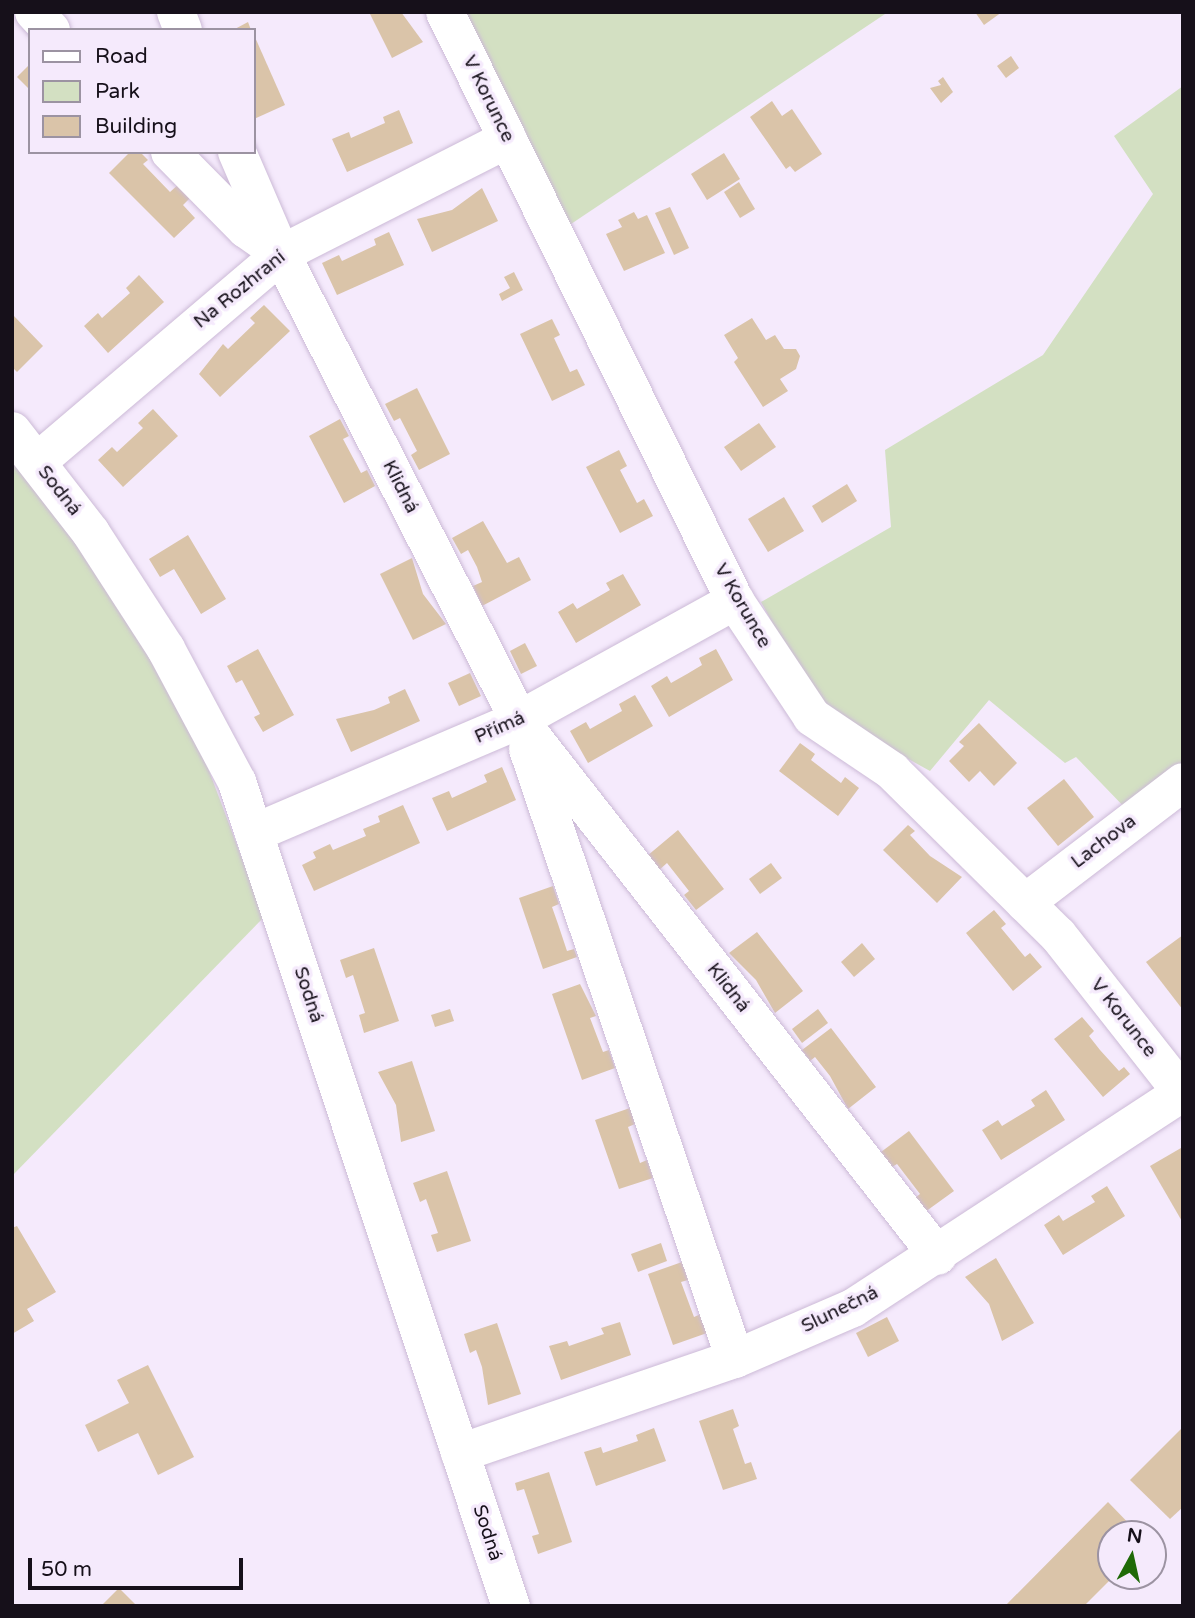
<!DOCTYPE html>
<html>
<head>
<meta charset="utf-8">
<style>
  body { margin:0 }
  #map { position:relative; width:1195px; height:1618px; overflow:hidden; background:#f5eafc; font-family:"Varela Round",sans-serif }
  div>[style] { position:absolute }
  [style*='--x'] { left:calc(var(--x)*1px); top:calc(var(--y)*1px); width:calc(var(--w)*1px); rotate:calc(var(--a)*1deg) }
  .green>* { inset:0; background:#d3e0c2 }
  .building>* { inset:0; background:#dac4a9 }
  .roads { filter:drop-shadow(0 0 2px #ccbad7) drop-shadow(0 0 2px #ccbad7) }
  .minor>* { height:38px; margin:-19px; padding:0 19px; transform-origin:19px; border-radius:19px; background:#fff }
  span { translate:-50% -50%; white-space:nowrap; text-align:center; line-height:1.15; -webkit-text-stroke:7px #f5eafc; paint-order:stroke }
  .street-label { font-size:19px; color:#16101a }
  .frame { position:absolute; inset:0; border:14px solid #16101a; pointer-events:none }
  .legend { position:absolute; left:28px; top:28px; width:228px; height:126px; box-sizing:border-box; background:#f5eafc; border:2px solid #9c93a2; margin:0; padding:9px 12px; list-style:none; font-size:21px; color:#16101a }
  .legend li { display:flex; align-items:center; gap:14px; height:35px }
  .legend b { width:35px; border:2px solid #9c93a2 }
  .north { position:absolute; left:1097px; top:1520px; width:70px; height:70px; box-sizing:border-box; background:#f5eafc; border:2px solid #9c93a2; border-radius:50%; rotate:8deg; font-size:19px; font-weight:700; line-height:28px; text-align:center; color:#16101a }
  .north::after { content:''; display:block; margin:auto; width:24px; height:32px; background:#1f6a07; clip-path:polygon(50% 0,100% 100%,50% 72%,0 100%) }
  .scale { position:absolute; left:28px; top:1558px; width:215px; height:32px; box-sizing:border-box; border:4px solid #16101a; border-top:0; padding-left:9px; font-size:21px; line-height:24px; white-space:nowrap; color:#16101a; -webkit-text-stroke:5px #f5eafc; paint-order:stroke }
</style>
</head>
<body>
<div id="map">
  <div class="green">
    <div style="clip-path:polygon(459px 12px,888px 12px,568px 226px)"></div>
    <div style="clip-path:polygon(1183px 86px,1183px 769px,1130px 813px,1076px 757px,1065px 763px,989px 700px,930px 771px,820px 710px,761px 602px,891px 527px,885px 450px,1043px 355px,1153px 194px,1114px 136px)"></div>
    <div style="clip-path:polygon(12px 455px,119px 596px,199px 744px,264px 917px,12px 1176px)"></div>
  </div>
  <div class="building">
    <div style="clip-path:polygon(369px 12px,401px 12px,423px 42px,392px 58px)"></div>
    <div style="clip-path:polygon(975px 12px,1002px 12px,984px 25px)"></div>
    <div style="clip-path:polygon(248px 22px,251px 30px,233px 30px)"></div>
    <div style="clip-path:polygon(254px 35px,285px 105px,254px 119px)"></div>
    <div style="clip-path:polygon(1011px 56px,1019px 68px,1006px 78px,997px 66px)"></div>
    <div style="clip-path:polygon(30px 64px,30px 90px,17px 77px)"></div>
    <div style="clip-path:polygon(943px 77px,953px 92px,941px 103px,930px 88px,941px 85px,938px 81px)"></div>
    <div style="clip-path:polygon(772px 101px,782px 116px,792px 109px,822px 154px,795px 172px,790px 166px,786px 169px,750px 117px)"></div>
    <div style="clip-path:polygon(399px 110px,413px 143px,347px 172px,332px 139px,349px 132px,351px 138px,385px 123px,383px 117px)"></div>
    <div style="clip-path:polygon(130px 152px,140px 152px,148px 160px,143px 164px,170px 192px,180px 183px,192px 196px,183px 205px,195px 218px,174px 238px,109px 173px)"></div>
    <div style="clip-path:polygon(724px 153px,740px 179px,707px 200px,691px 174px)"></div>
    <div style="clip-path:polygon(739px 182px,755px 209px,740px 218px,724px 192px)"></div>
    <div style="clip-path:polygon(482px 188px,498px 221px,432px 252px,417px 219px,452px 210px)"></div>
    <div style="clip-path:polygon(670px 207px,689px 248px,674px 255px,655px 213px)"></div>
    <div style="clip-path:polygon(634px 212px,638px 219px,647px 215px,665px 253px,624px 271px,606px 234px,622px 227px,618px 220px)"></div>
    <div style="clip-path:polygon(389px 232px,404px 265px,337px 295px,322px 263px,339px 255px,342px 261px,376px 245px,374px 239px)"></div>
    <div style="clip-path:polygon(514px 272px,523px 290px,502px 301px,499px 294px,510px 288px,504px 277px)"></div>
    <div style="clip-path:polygon(139px 275px,164px 302px,108px 353px,84px 326px,98px 313px,102px 318px,130px 293px,126px 288px)"></div>
    <div style="clip-path:polygon(264px 305px,290px 331px,220px 397px,199px 374px,223px 344px,228px 349px,255px 323px,250px 318px)"></div>
    <div style="clip-path:polygon(12px 314px,43px 346px,17px 372px,12px 367px)"></div>
    <div style="clip-path:polygon(752px 318px,766px 340px,775px 335px,784px 349px,796px 349px,800px 356px,796px 369px,780px 379px,788px 391px,763px 407px,734px 362px,738px 358px,724px 335px)"></div>
    <div style="clip-path:polygon(552px 319px,560px 335px,554px 338px,570px 372px,577px 369px,585px 385px,552px 401px,520px 334px)"></div>
    <div style="clip-path:polygon(417px 388px,450px 454px,419px 470px,411px 455px,417px 451px,400px 418px,394px 421px,385px 404px)"></div>
    <div style="clip-path:polygon(153px 409px,178px 436px,123px 487px,98px 460px,112px 447px,117px 452px,143px 428px,138px 423px)"></div>
    <div style="clip-path:polygon(340px 419px,349px 436px,343px 439px,361px 473px,367px 470px,375px 486px,344px 503px,309px 436px)"></div>
    <div style="clip-path:polygon(759px 423px,776px 447px,741px 471px,724px 447px)"></div>
    <div style="clip-path:polygon(619px 450px,627px 466px,620px 470px,637px 503px,644px 499px,653px 516px,620px 533px,586px 467px)"></div>
    <div style="clip-path:polygon(847px 484px,857px 501px,822px 523px,812px 506px)"></div>
    <div style="clip-path:polygon(784px 497px,804px 531px,768px 552px,748px 519px)"></div>
    <div style="clip-path:polygon(483px 521px,507px 563px,519px 557px,531px 580px,482px 606px,473px 586px,482px 582px,477px 567px,468px 550px,461px 554px,452px 538px)"></div>
    <div style="clip-path:polygon(188px 535px,226px 599px,201px 614px,174px 569px,160px 577px,149px 559px)"></div>
    <div style="clip-path:polygon(412px 558px,423px 594px,446px 624px,413px 640px,380px 574px)"></div>
    <div style="clip-path:polygon(623px 574px,641px 605px,576px 643px,558px 612px,573px 603px,577px 609px,610px 590px,606px 583px)"></div>
    <div style="clip-path:polygon(525px 643px,537px 666px,521px 674px,510px 651px)"></div>
    <div style="clip-path:polygon(258px 649px,294px 715px,263px 732px,254px 717px,260px 714px,242px 680px,236px 683px,227px 666px)"></div>
    <div style="clip-path:polygon(716px 649px,733px 680px,669px 717px,651px 686px,667px 676px,671px 683px,687px 674px,702px 665px,699px 658px)"></div>
    <div style="clip-path:polygon(470px 673px,481px 696px,459px 706px,448px 683px)"></div>
    <div style="clip-path:polygon(405px 689px,420px 721px,351px 752px,336px 719px,374px 710px,390px 703px,388px 697px)"></div>
    <div style="clip-path:polygon(635px 695px,653px 726px,588px 763px,570px 731px,586px 722px,590px 729px,622px 711px,619px 704px)"></div>
    <div style="clip-path:polygon(979px 723px,1017px 763px,994px 786px,980px 771px,969px 782px,949px 761px,964px 746px,959px 742px)"></div>
    <div style="clip-path:polygon(800px 743px,815px 754px,811px 760px,841px 783px,845px 777px,859px 788px,838px 816px,779px 771px)"></div>
    <div style="clip-path:polygon(502px 767px,516px 800px,447px 831px,432px 798px,449px 791px,452px 798px,487px 782px,484px 775px)"></div>
    <div style="clip-path:polygon(1064px 779px,1094px 817px,1058px 846px,1027px 808px)"></div>
    <div style="clip-path:polygon(403px 805px,420px 843px,314px 891px,302px 865px,316px 858px,313px 852px,330px 844px,333px 850px,366px 836px,363px 829px,380px 822px,378px 816px)"></div>
    <div style="clip-path:polygon(908px 825px,915px 831px,910px 835px,930px 856px,962px 877px,937px 903px,883px 850px)"></div>
    <div style="clip-path:polygon(678px 830px,724px 889px,696px 910px,684px 895px,689px 891px,667px 863px,658px 871px,647px 856px)"></div>
    <div style="clip-path:polygon(771px 863px,782px 878px,760px 894px,749px 879px)"></div>
    <div style="clip-path:polygon(553px 886px,559px 904px,552px 907px,558px 924px,567px 951px,574px 949px,577px 957px,543px 969px,519px 898px)"></div>
    <div style="clip-path:polygon(994px 910px,1006px 924px,1001px 928px,1025px 957px,1030px 953px,1042px 967px,1013px 991px,966px 933px)"></div>
    <div style="clip-path:polygon(757px 932px,803px 991px,775px 1013px,756px 980px,729px 953px)"></div>
    <div style="clip-path:polygon(1183px 935px,1183px 1010px,1146px 962px)"></div>
    <div style="clip-path:polygon(862px 943px,875px 959px,854px 977px,841px 962px)"></div>
    <div style="clip-path:polygon(374px 948px,399px 1021px,364px 1033px,359px 1015px,365px 1013px,353px 975px,346px 978px,340px 960px)"></div>
    <div style="clip-path:polygon(580px 984px,596px 1016px,590px 1018px,603px 1052px,609px 1050px,615px 1068px,582px 1080px,552px 994px)"></div>
    <div style="clip-path:polygon(450px 1009px,454px 1021px,435px 1027px,431px 1015px)"></div>
    <div style="clip-path:polygon(818px 1009px,828px 1023px,802px 1043px,792px 1029px)"></div>
    <div style="clip-path:polygon(1082px 1017px,1094px 1031px,1089px 1036px,1100px 1050px,1119px 1071px,1124px 1067px,1130px 1074px,1103px 1097px,1054px 1039px)"></div>
    <div style="clip-path:polygon(831px 1028px,876px 1087px,848px 1109px,830px 1076px,815px 1057px,810px 1061px,802px 1050px)"></div>
    <div style="clip-path:polygon(412px 1061px,435px 1131px,401px 1142px,396px 1105px,378px 1072px)"></div>
    <div style="clip-path:polygon(1046px 1090px,1065px 1120px,1001px 1160px,982px 1130px,998px 1120px,1002px 1126px,1035px 1106px,1031px 1100px)"></div>
    <div style="clip-path:polygon(630px 1108px,635px 1124px,628px 1127px,640px 1163px,647px 1160px,653px 1178px,619px 1189px,595px 1120px)"></div>
    <div style="clip-path:polygon(909px 1131px,954px 1191px,925px 1212px,915px 1198px,920px 1194px,897px 1164px,892px 1167px,881px 1152px)"></div>
    <div style="clip-path:polygon(1181px 1148px,1183px 1150px,1183px 1223px,1150px 1166px)"></div>
    <div style="clip-path:polygon(447px 1171px,471px 1241px,437px 1252px,431px 1235px,438px 1233px,426px 1199px,420px 1202px,413px 1183px)"></div>
    <div style="clip-path:polygon(1107px 1186px,1125px 1216px,1063px 1255px,1044px 1225px,1059px 1215px,1063px 1221px,1095px 1202px,1091px 1196px)"></div>
    <div style="clip-path:polygon(17px 1226px,56px 1292px,27px 1309px,34px 1321px,12px 1334px,12px 1228px)"></div>
    <div style="clip-path:polygon(661px 1243px,667px 1261px,638px 1272px,631px 1254px)"></div>
    <div style="clip-path:polygon(996px 1258px,1034px 1323px,1002px 1341px,989px 1304px,965px 1277px)"></div>
    <div style="clip-path:polygon(682px 1262px,688px 1280px,681px 1282px,694px 1317px,701px 1314px,707px 1333px,673px 1345px,648px 1274px)"></div>
    <div style="clip-path:polygon(887px 1317px,899px 1341px,868px 1357px,856px 1333px)"></div>
    <div style="clip-path:polygon(620px 1322px,631px 1355px,561px 1380px,549px 1346px,567px 1341px,569px 1346px,604px 1334px,601px 1328px)"></div>
    <div style="clip-path:polygon(497px 1323px,521px 1394px,488px 1405px,482px 1367px,476px 1350px,470px 1353px,464px 1334px)"></div>
    <div style="clip-path:polygon(148px 1365px,194px 1457px,158px 1475px,138px 1433px,98px 1452px,85px 1425px,129px 1403px,117px 1380px)"></div>
    <div style="clip-path:polygon(733px 1409px,739px 1426px,733px 1429px,745px 1464px,751px 1462px,757px 1479px,723px 1490px,699px 1421px)"></div>
    <div style="clip-path:polygon(1183px 1427px,1183px 1507px,1170px 1519px,1130px 1480px)"></div>
    <div style="clip-path:polygon(654px 1428px,666px 1461px,596px 1486px,584px 1452px,601px 1447px,603px 1453px,638px 1441px,636px 1435px)"></div>
    <div style="clip-path:polygon(549px 1472px,572px 1542px,538px 1554px,532px 1536px,539px 1534px,524px 1489px,517px 1491px,515px 1483px)"></div>
    <div style="clip-path:polygon(1108px 1502px,1139px 1534px,1111px 1534px,1114px 1576px,1084px 1606px,1005px 1606px)"></div>
    <div style="clip-path:polygon(119px 1588px,137px 1606px,101px 1606px)"></div>
  </div>
  <div class="roads">
    <div class="minor">
      <div style="--x:34;--y:12;--w:25;--a:47"></div>
      <div style="--x:176;--y:12;--w:19;--a:69"></div>
      <div style="--x:445;--y:12;--w:657;--a:63.79"></div>
      <div style="--x:735;--y:601;--w:139;--a:56.4"></div>
      <div style="--x:812;--y:717;--w:97;--a:34"></div>
      <div style="--x:892;--y:771;--w:233;--a:44.7"></div>
      <div style="--x:1058;--y:935;--w:202;--a:51.8"></div>
      <div style="--x:170;--y:152;--w:108;--a:45.4"></div>
      <div style="--x:246;--y:229;--w:40;--a:34.9"></div>
      <div style="--x:237;--y:152;--w:111;--a:66.7"></div>
      <div style="--x:281;--y:254;--w:523;--a:62.95"></div>
      <div style="--x:519;--y:720;--w:680;--a:51.98"></div>
      <div style="--x:12;--y:431;--w:129;--a:52.2"></div>
      <div style="--x:91;--y:533;--w:138;--a:57.1"></div>
      <div style="--x:166;--y:649;--w:151;--a:61.9"></div>
      <div style="--x:237;--y:782;--w:868;--a:71.61"></div>
      <div style="--x:37;--y:462;--w:321;--a:-40.4"></div>
      <div style="--x:281;--y:254;--w:254;--a:-26.9"></div>
      <div style="--x:528;--y:749;--w:644;--a:71.26"></div>
      <div style="--x:254;--y:833;--w:288;--a:-23.1"></div>
      <div style="--x:519;--y:720;--w:247;--a:-28.9"></div>
      <div style="--x:1025;--y:903;--w:199;--a:-37.4"></div>
      <div style="--x:460;--y:1453;--w:291;--a:-18.9"></div>
      <div style="--x:735;--y:1359;--w:129;--a:-23.4"></div>
      <div style="--x:853;--y:1308;--w:394;--a:-33.2"></div>
    </div>
  </div>
  <div class="street-label">
    <span style="left:488px;top:99px;rotate:64deg">V Korunce</span>
    <span style="left:240px;top:290px;rotate:-39deg">Na Rozhraní</span>
    <span style="left:400px;top:487px;rotate:63deg">Klidná</span>
    <span style="left:59px;top:491px;rotate:52deg">Sodná</span>
    <span style="left:742px;top:606px;rotate:60deg">V Korunce</span>
    <span style="left:500px;top:728px;rotate:-24deg">Přímá</span>
    <span style="left:1104px;top:842px;rotate:-37deg">Lachova</span>
    <span style="left:728px;top:988px;rotate:52deg">Klidná</span>
    <span style="left:308px;top:995px;rotate:72deg">Sodná</span>
    <span style="left:1123px;top:1018px;rotate:52deg">V Korunce</span>
    <span style="left:840px;top:1310px;rotate:-26deg">Slunečná</span>
    <span style="left:487px;top:1533px;rotate:72deg">Sodná</span>
  </div>
  <div class="frame"></div>
  <ul class="legend">
  <li><b style="height:9px;background:#fff"></b>Road</li>
  <li><b style="height:19px;background:#d3e0c2"></b>Park</li>
  <li><b style="height:19px;background:#dac4a9"></b>Building</li>
  </ul>
  <div class="north">N</div>
  <div class="scale">50 m</div>
</div>
</body>
</html>
